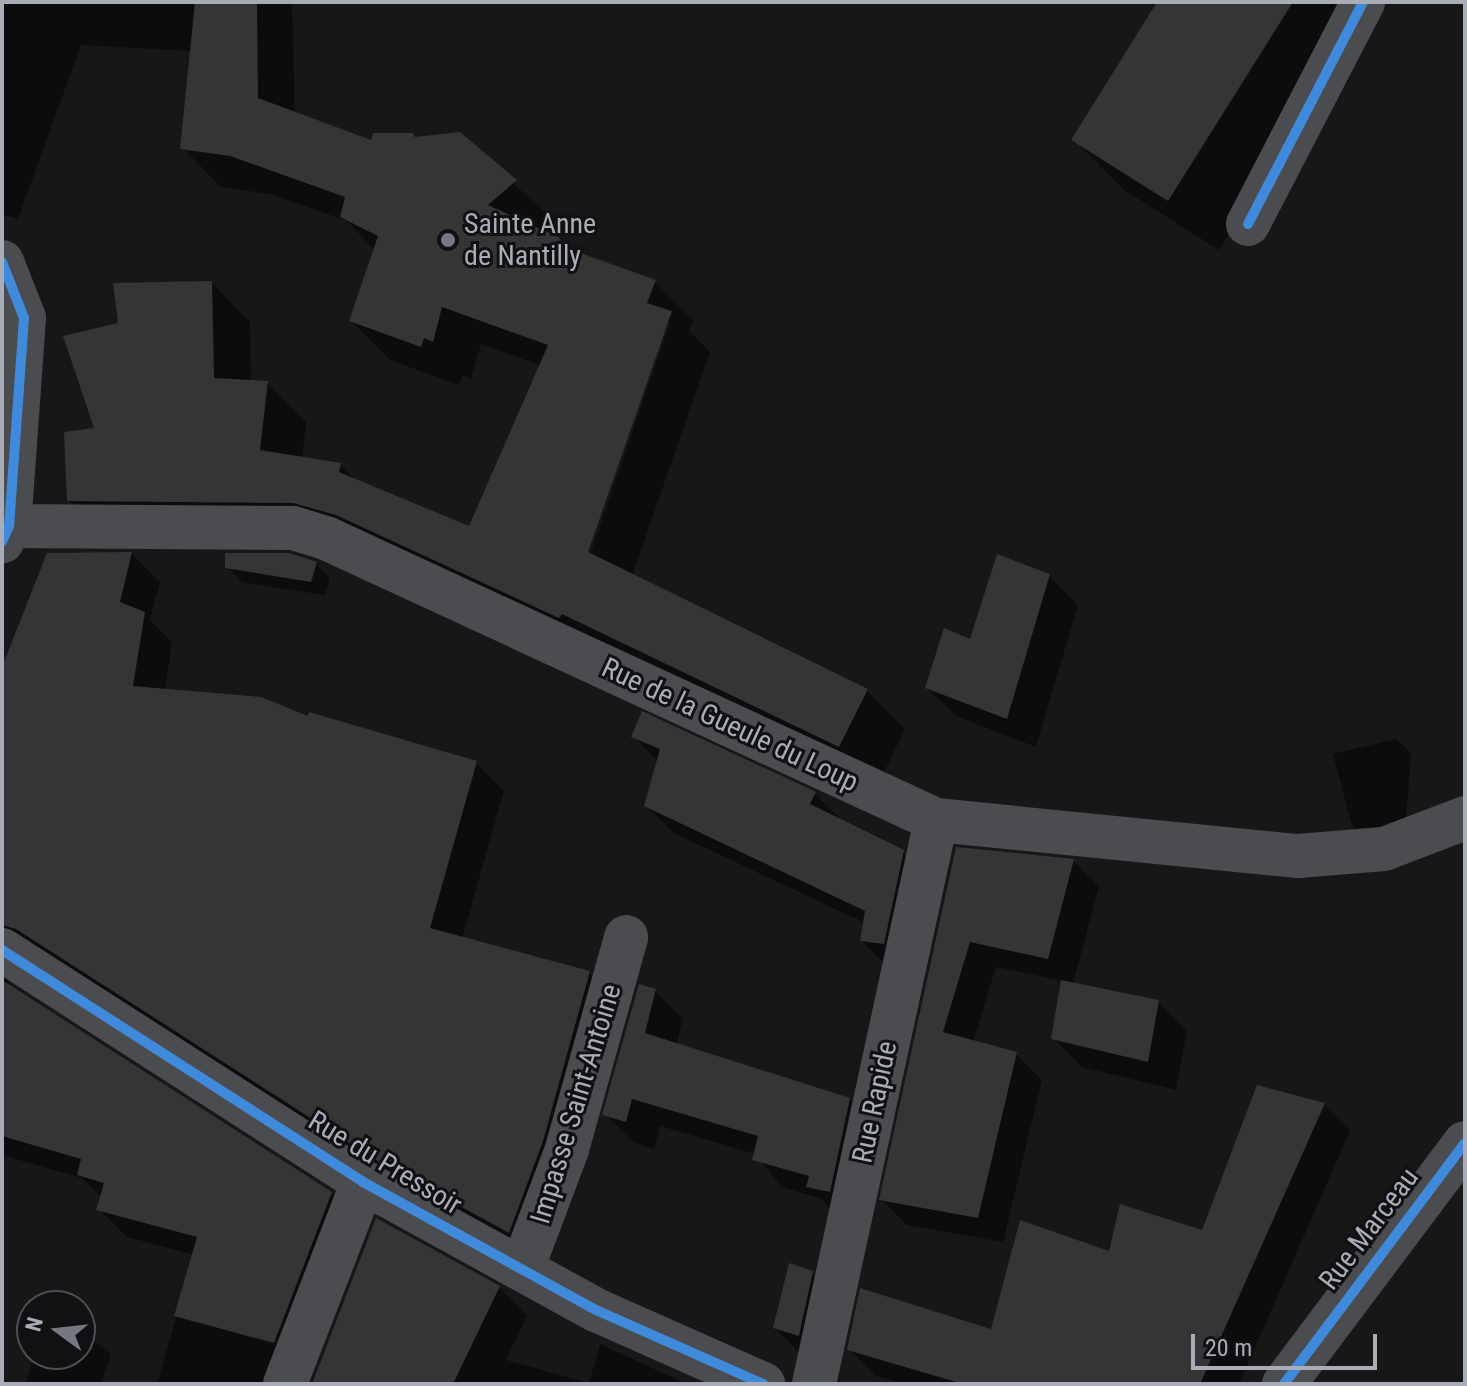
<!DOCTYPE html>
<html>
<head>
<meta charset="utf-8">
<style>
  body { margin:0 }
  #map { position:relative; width:1467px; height:1386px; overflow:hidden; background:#171717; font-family:"Roboto Condensed",sans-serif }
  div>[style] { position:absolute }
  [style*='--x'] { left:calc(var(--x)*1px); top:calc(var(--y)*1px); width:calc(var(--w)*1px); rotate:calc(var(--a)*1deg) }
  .shadow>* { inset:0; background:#0007 }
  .building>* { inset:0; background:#353536 }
  .minor>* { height:44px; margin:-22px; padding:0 22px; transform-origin:22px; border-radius:22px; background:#4b4c50 }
  .cycleway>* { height:10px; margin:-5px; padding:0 5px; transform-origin:5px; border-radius:5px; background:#408adc }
  .dots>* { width:22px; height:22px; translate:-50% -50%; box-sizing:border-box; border:4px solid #111113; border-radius:50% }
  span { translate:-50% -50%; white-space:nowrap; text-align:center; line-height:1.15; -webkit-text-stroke:6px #111113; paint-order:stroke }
  .poi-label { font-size:28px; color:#a8adb8 }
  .left { translate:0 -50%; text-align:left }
  .street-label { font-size:28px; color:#a8adb8 }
  .frame { position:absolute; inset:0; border:4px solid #a8adb8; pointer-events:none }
  .north { position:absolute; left:16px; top:1290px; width:80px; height:80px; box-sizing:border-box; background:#111113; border:2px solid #4d4f55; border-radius:50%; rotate:285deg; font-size:22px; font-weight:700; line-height:32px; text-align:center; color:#a8adb8 }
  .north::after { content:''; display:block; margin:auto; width:28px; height:36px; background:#757880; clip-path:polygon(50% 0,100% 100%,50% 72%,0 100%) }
  .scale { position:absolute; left:1191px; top:1334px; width:186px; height:36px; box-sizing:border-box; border:4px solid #a8adb8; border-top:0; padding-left:10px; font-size:24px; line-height:28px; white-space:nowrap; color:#a8adb8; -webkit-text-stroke:6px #111113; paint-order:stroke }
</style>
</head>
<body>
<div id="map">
  <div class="shadow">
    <div style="clip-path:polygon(evenodd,2px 2px,292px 2px,295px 114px,373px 142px,459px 135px,554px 220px,541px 232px,570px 252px,655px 282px,693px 320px,689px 331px,710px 352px,632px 576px,867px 691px,905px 729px,878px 785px,376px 553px,108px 539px,69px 501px,97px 430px,120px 324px,212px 283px,250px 322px,251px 382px,267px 383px,306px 422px,302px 459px,340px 465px,358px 482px,470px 529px,542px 366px,481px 344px,471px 379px,463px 375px,459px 385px,390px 360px,351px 321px,375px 250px,347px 221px,270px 194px,221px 187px,183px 148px,192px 51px,81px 45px,18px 219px,2px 214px,2px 2px,667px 320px,670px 323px,587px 563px,583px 561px,667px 320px)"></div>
    <div style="clip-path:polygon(1160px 2px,1375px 2px,1219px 250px,1124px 190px,1074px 140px)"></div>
    <div style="clip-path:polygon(69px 553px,132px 554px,160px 582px,150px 620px,172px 642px,165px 691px,309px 719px,476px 763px,504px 791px,462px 939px,589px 973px,618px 1001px,537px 1260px,9px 964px,8px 986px,331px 1194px,359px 1222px,297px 1384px,157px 1384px,194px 1255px,127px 1237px,99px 1209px,102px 1198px,82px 1178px,5px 1156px,2px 1166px,2px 670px)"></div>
    <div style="clip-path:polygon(316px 563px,330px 578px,325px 595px,242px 582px,227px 567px)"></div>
    <div style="clip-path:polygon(1049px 576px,1078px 605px,1036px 747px,956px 716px,927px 688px,971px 641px)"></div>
    <div style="clip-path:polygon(633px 736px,815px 794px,842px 821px,903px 852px,930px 879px,889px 968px,862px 941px,865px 923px,674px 833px,647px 806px,658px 761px)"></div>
    <div style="clip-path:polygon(1396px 739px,1411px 753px,1405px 833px,1367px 840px,1352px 826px,1333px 754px)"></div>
    <div style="clip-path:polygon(957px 849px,1073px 861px,1099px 886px,1073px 984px,1158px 1002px,1187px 1031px,1176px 1090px,1082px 1067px,1053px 1038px,1063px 981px,996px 967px,973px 1042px,1016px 1054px,1042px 1080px,1003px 1242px,907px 1225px,882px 1200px)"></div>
    <div style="clip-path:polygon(655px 991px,683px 1019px,676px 1045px,849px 1100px,878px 1128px,837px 1215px,820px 1198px,782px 1187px,755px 1154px,660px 1126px,654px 1149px,633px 1142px,605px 1114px)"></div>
    <div style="clip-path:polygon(1324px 1105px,1350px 1131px,1239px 1384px,903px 1384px,876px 1376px,849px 1349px,992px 1332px,1110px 1254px,1203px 1233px)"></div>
    <div style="clip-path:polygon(812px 1273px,841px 1302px,804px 1357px,775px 1328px)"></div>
    <div style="clip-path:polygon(499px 1287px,527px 1316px,506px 1360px,589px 1383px,600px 1344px,687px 1384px,314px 1384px)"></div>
    <div style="clip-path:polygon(80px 1330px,111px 1354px,101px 1384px,26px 1384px,34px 1354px,80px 1354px)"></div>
  </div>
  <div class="building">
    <div style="clip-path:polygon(195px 2px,257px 2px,258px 98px,371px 140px,373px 133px,413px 133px,415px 137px,460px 132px,517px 180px,488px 205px,560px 238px,558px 245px,656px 280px,647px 303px,672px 311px,588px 552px,868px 689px,839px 747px,562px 614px,559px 618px,336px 515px,293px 503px,67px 501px,64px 432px,94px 428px,63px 336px,118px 323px,113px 283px,212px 281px,214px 378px,268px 381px,260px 450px,341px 463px,339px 472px,469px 526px,548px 345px,442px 307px,433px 342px,424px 338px,421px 347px,349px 321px,378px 236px,340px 217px,345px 197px,230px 156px,180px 149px)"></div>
    <div style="clip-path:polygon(1157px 2px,1293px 2px,1168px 201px,1071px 140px)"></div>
    <div style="clip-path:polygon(132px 552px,120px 602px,145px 612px,133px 686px,261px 697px,308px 716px,309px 712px,477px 761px,430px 928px,590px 971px,543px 1141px,509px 1233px,376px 1160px,16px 929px,2px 925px,2px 667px,47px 553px)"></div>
    <div style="clip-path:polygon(225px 553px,289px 553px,317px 562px,311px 582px,225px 568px)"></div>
    <div style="clip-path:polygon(997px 554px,1050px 574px,1007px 719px,925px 688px,944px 628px,970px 639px)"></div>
    <div style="clip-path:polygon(642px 711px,816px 792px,810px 804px,904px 850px,884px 944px,860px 941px,865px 911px,644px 806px,660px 749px,631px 737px)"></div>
    <div style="clip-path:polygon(956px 847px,1074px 859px,1048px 959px,970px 942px,943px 1032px,1017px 1052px,978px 1218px,879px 1200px)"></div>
    <div style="clip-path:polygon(2px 980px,332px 1192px,274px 1343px,174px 1316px,197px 1237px,96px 1210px,104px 1183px,77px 1175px,81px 1159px,2px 1136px)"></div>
    <div style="clip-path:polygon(1061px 980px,1159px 1000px,1148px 1062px,1051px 1039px)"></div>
    <div style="clip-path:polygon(639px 984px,656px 989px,645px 1033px,850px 1098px,830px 1192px,806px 1187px,809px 1176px,752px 1160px,758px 1136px,632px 1099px,626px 1122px,602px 1115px)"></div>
    <div style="clip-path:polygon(1257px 1085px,1325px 1103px,1200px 1384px,963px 1384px,847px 1350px,860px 1288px,991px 1329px,1020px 1220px,1109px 1251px,1120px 1204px,1202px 1230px)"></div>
    <div style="clip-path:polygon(376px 1218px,500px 1286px,453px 1384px,312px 1384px)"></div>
    <div style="clip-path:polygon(789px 1263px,813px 1271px,799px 1336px,773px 1328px)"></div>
  </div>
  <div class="minor">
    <div style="--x:1248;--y:224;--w:250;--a:-62.6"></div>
    <div style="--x:2;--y:262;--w:60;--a:68.6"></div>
    <div style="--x:24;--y:318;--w:209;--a:94.1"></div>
    <div style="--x:9;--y:526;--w:17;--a:114"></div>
    <div style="--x:9;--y:526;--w:284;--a:0.4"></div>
    <div style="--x:293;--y:528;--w:37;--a:17"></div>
    <div style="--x:328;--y:539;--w:670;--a:24.81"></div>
    <div style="--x:936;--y:820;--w:364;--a:5.7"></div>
    <div style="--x:1298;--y:856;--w:86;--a:-4.7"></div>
    <div style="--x:1384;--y:849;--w:87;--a:-20.9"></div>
    <div style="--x:2;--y:950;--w:429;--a:32.7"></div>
    <div style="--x:363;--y:1182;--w:266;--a:28.8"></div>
    <div style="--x:596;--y:1310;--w:183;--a:23.9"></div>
    <div style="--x:522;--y:1269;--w:128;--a:-69.4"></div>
    <div style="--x:567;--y:1149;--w:220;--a:-74.4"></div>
    <div style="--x:285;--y:1384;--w:217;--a:-68.9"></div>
    <div style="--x:814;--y:1384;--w:577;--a:-77.79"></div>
    <div style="--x:1284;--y:1384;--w:301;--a:-53.1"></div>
  </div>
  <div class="cycleway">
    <div style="--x:1248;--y:224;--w:250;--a:-62.6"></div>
    <div style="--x:2;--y:262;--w:60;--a:68.6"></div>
    <div style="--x:24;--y:318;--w:209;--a:94.1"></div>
    <div style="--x:9;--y:526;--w:17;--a:114"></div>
    <div style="--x:2;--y:950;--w:429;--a:32.7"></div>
    <div style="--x:363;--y:1182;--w:266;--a:28.8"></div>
    <div style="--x:596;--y:1310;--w:183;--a:23.9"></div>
    <div style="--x:1284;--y:1384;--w:301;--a:-53.1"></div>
  </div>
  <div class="dots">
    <div style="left:448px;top:240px;background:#757880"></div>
  </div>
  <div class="poi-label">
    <span class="left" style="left:464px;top:240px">Sainte Anne<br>de Nantilly</span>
  </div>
  <div class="street-label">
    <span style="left:730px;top:725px;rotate:25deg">Rue de la Gueule du Loup</span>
    <span style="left:875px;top:1102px;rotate:-78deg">Rue Rapide</span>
    <span style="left:576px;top:1104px;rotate:-73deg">Impasse Saint-Antoine</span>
    <span style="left:385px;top:1163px;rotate:31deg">Rue du Pressoir</span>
    <span style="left:1369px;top:1229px;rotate:-53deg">Rue Marceau</span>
  </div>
  <div class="frame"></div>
  <div class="north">N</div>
  <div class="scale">20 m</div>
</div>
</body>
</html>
